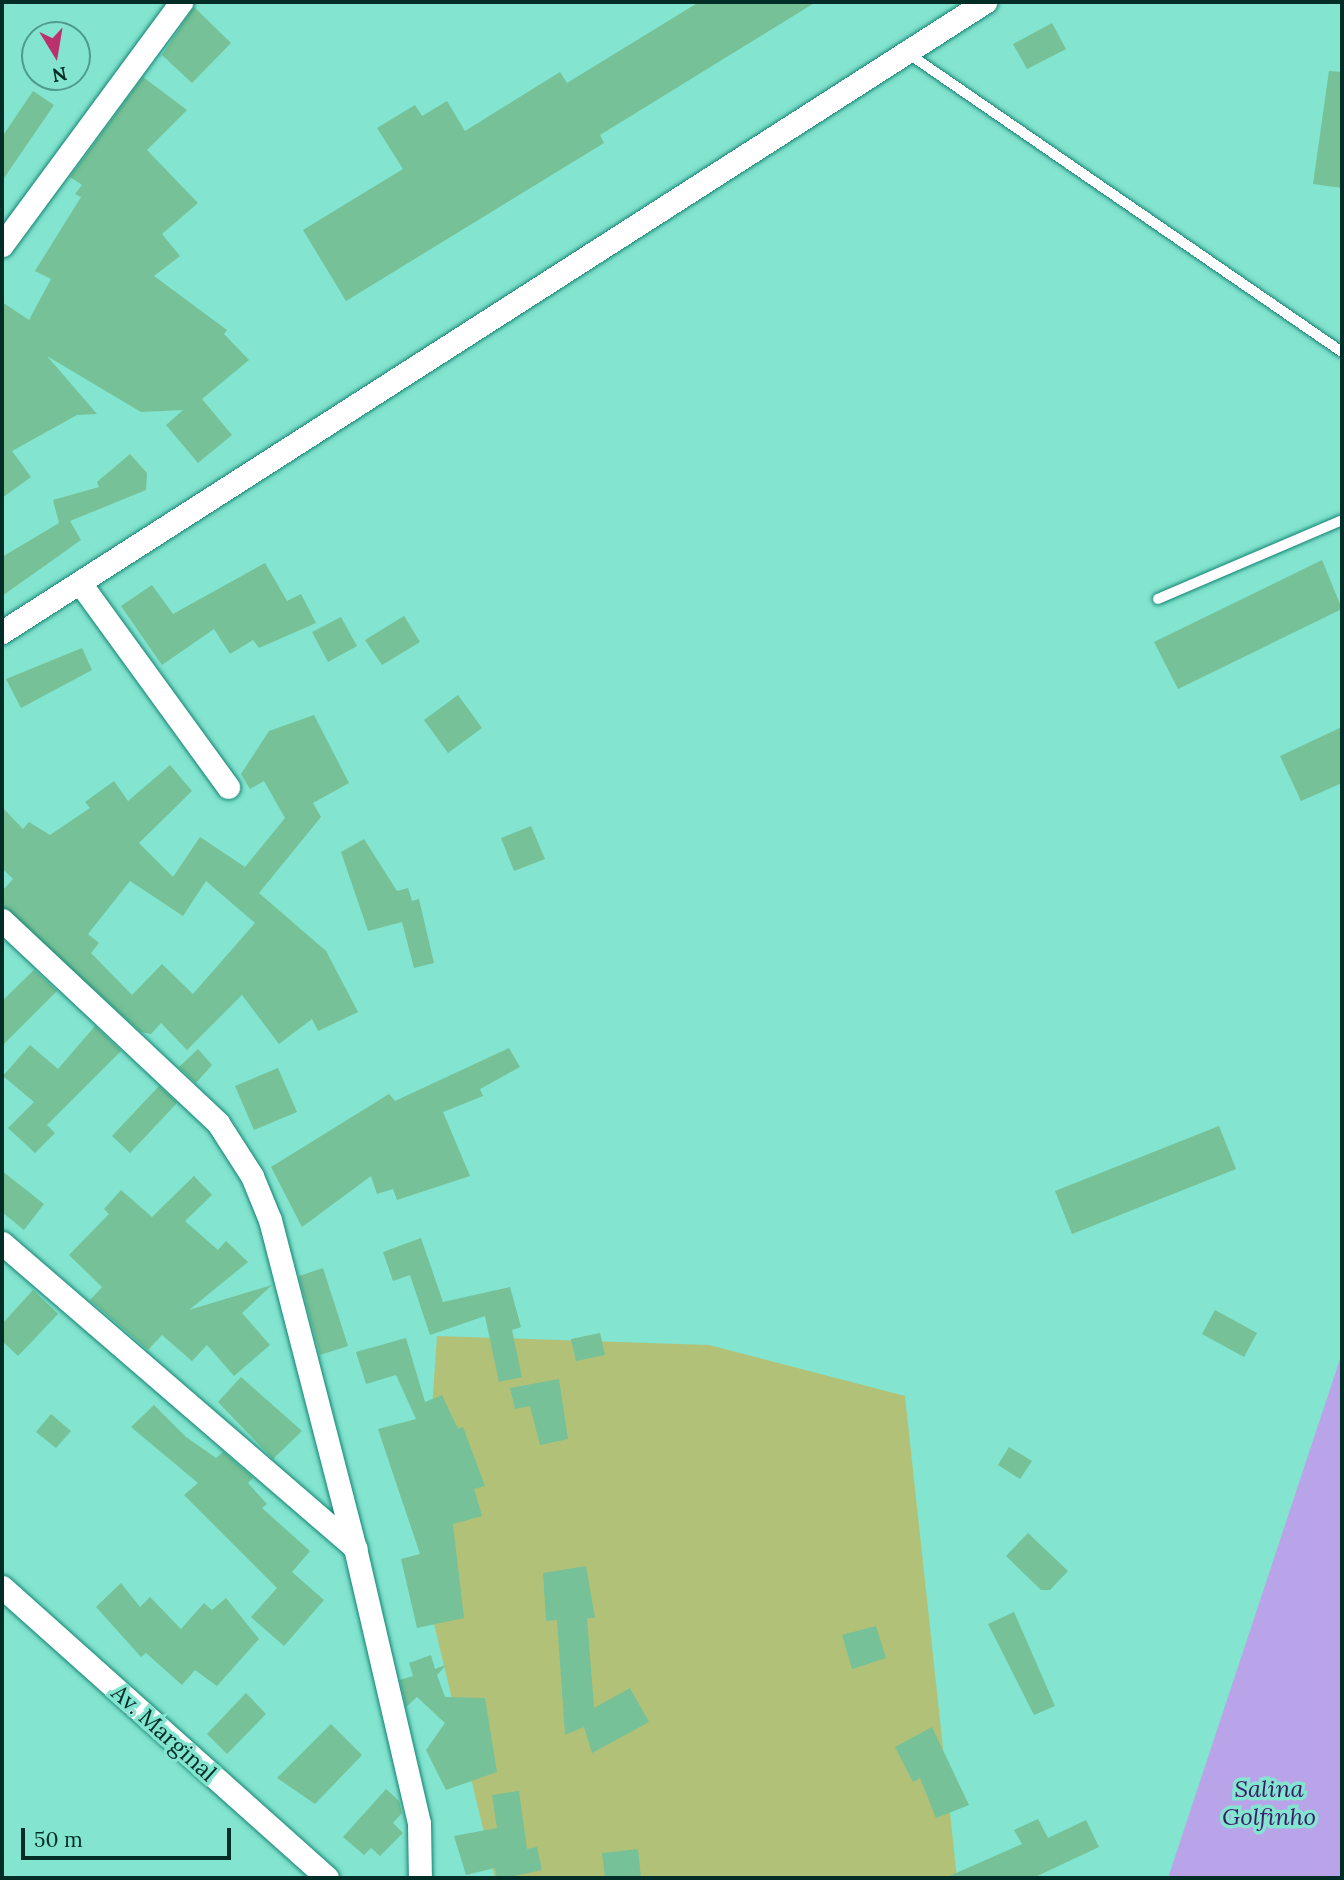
<!DOCTYPE html>
<html>
<head>
<meta charset="utf-8">
<style>
  body { margin:0 }
  #map { position:relative; width:1344px; height:1880px; overflow:hidden; background:#83e4cf; font-family:Lora,serif }
  div>[style] { position:absolute }
  [style*='--x'] { left:calc(var(--x)*1px); top:calc(var(--y)*1px); width:calc(var(--w)*1px); rotate:calc(var(--a)*1deg) }
  .green>* { inset:0; background:#b2c178 }
  .water>* { inset:0; background:#baa4e9 }
  .building>* { inset:0; background:#76c197 }
  .roads { filter:drop-shadow(0 0 2px #128372) drop-shadow(0 0 2px #128372) }
  .service>* { height:10px; margin:-5px; padding:0 5px; transform-origin:5px; border-radius:5px; background:#fff }
  .minor>* { height:23px; margin:-11.5px; padding:0 11.5px; transform-origin:11.5px; border-radius:11.5px; background:#fff }
  span { translate:-50% -50%; white-space:nowrap; text-align:center; line-height:1.15; -webkit-text-stroke:7px #83e4cf; paint-order:stroke }
  .street-label { font-size:23px; color:#012d26 }
  .water-label { font-size:24px; color:#3d1a6a; font-style:italic }
  .frame { position:absolute; inset:0; border:4px solid #012d26; pointer-events:none }
  .north { position:absolute; left:21px; top:21px; width:70px; height:70px; box-sizing:border-box; background:#83e4cf; border:2px solid #4f9b8b; border-radius:50%; rotate:169deg; font-size:19px; font-weight:700; line-height:28px; text-align:center; color:#012d26 }
  .north::after { content:''; display:block; margin:auto; width:24px; height:32px; background:#bb316d; clip-path:polygon(50% 0,100% 100%,50% 72%,0 100%) }
  .scale { position:absolute; left:21px; top:1828px; width:210px; height:32px; box-sizing:border-box; border:4px solid #012d26; border-top:0; padding-left:9px; font-size:21px; line-height:24px; white-space:nowrap; color:#012d26; -webkit-text-stroke:5px #83e4cf; paint-order:stroke }
</style>
</head>
<body>
<div id="map">
  <div class="green">
    <div style="clip-path:polygon(437px 1336px,709px 1345px,905px 1396px,957px 1878px,495px 1878px,421px 1570px)"></div>
  </div>
  <div class="water">
    <div style="clip-path:polygon(1342px 1353px,1342px 1878px,1168px 1878px)"></div>
  </div>
  <div class="building">
    <div style="clip-path:polygon(699px 2px,816px 2px,600px 135px,604px 143px,346px 301px,303px 230px,403px 169px,377px 128px,415px 105px,422px 116px,447px 101px,465px 131px,560px 72px,567px 83px)"></div>
    <div style="clip-path:polygon(194px 7px,231px 43px,192px 83px,162px 55px)"></div>
    <div style="clip-path:polygon(1052px 23px,1066px 49px,1027px 69px,1013px 44px)"></div>
    <div style="clip-path:polygon(1329px 71px,1342px 72px,1342px 188px,1313px 184px)"></div>
    <div style="clip-path:polygon(143px 77px,187px 110px,147px 150px,198px 203px,162px 234px,180px 256px,154px 276px,227px 330px,224px 334px,249px 360px,202px 399px,232px 435px,198px 463px,166px 425px,183px 410px,141px 412px,47px 356px,97px 414px,77px 415px,12px 451px,31px 477px,2px 498px,2px 302px,29px 320px,51px 279px,35px 271px,81px 197px,75px 194px,82px 185px,70px 177px)"></div>
    <div style="clip-path:polygon(33px 91px,54px 105px,2px 181px,2px 137px)"></div>
    <div style="clip-path:polygon(130px 454px,147px 473px,146px 490px,70px 521px,81px 540px,2px 596px,2px 557px,59px 523px,53px 500px,99px 487px,97px 482px)"></div>
    <div style="clip-path:polygon(1322px 560px,1342px 609px,1178px 689px,1154px 642px)"></div>
    <div style="clip-path:polygon(265px 563px,287px 601px,301px 594px,316px 623px,259px 648px,253px 640px,230px 654px,214px 629px,162px 665px,121px 606px,152px 585px,173px 614px)"></div>
    <div style="clip-path:polygon(404px 616px,420px 642px,382px 665px,365px 640px)"></div>
    <div style="clip-path:polygon(341px 617px,357px 646px,328px 662px,312px 632px)"></div>
    <div style="clip-path:polygon(82px 648px,92px 670px,21px 708px,6px 679px)"></div>
    <div style="clip-path:polygon(458px 695px,482px 728px,448px 753px,424px 720px)"></div>
    <div style="clip-path:polygon(evenodd,314px 715px,349px 783px,313px 803px,321px 817px,259px 893px,326px 951px,358px 1012px,318px 1031px,312px 1019px,279px 1044px,242px 995px,187px 1050px,161px 1023px,151px 1034px,141px 1032px,2px 906px,2px 891px,13px 879px,2px 868px,2px 807px,23px 829px,29px 822px,50px 835px,90px 808px,85px 802px,114px 781px,128px 801px,170px 765px,192px 791px,139px 843px,173px 877px,200px 837px,245px 867px,285px 818px,264px 781px,250px 789px,241px 774px,269px 731px,314px 715px,130px 881px,183px 916px,206px 881px,255px 923px,193px 994px,162px 964px,132px 995px,91px 953px,99px 943px,88px 934px,130px 881px)"></div>
    <div style="clip-path:polygon(1342px 727px,1342px 783px,1301px 801px,1280px 756px)"></div>
    <div style="clip-path:polygon(531px 826px,545px 859px,514px 871px,501px 838px)"></div>
    <div style="clip-path:polygon(364px 839px,397px 891px,408px 888px,412px 901px,419px 899px,434px 963px,414px 968px,402px 922px,368px 931px,341px 852px)"></div>
    <div style="clip-path:polygon(34px 970px,57px 991px,2px 1046px,2px 1001px)"></div>
    <div style="clip-path:polygon(95px 1026px,121px 1051px,47px 1125px,55px 1133px,35px 1153px,8px 1128px,34px 1102px,3px 1076px,30px 1045px,58px 1069px)"></div>
    <div style="clip-path:polygon(509px 1048px,520px 1067px,480px 1089px,483px 1096px,443px 1112px,470px 1176px,397px 1200px,393px 1189px,377px 1194px,371px 1176px,302px 1227px,271px 1167px,389px 1094px,395px 1101px)"></div>
    <div style="clip-path:polygon(198px 1049px,212px 1065px,196px 1083px,179px 1067px)"></div>
    <div style="clip-path:polygon(278px 1068px,297px 1112px,254px 1130px,235px 1086px)"></div>
    <div style="clip-path:polygon(159px 1086px,177px 1103px,130px 1153px,112px 1136px)"></div>
    <div style="clip-path:polygon(1219px 1126px,1236px 1169px,1072px 1234px,1055px 1191px)"></div>
    <div style="clip-path:polygon(2px 1171px,44px 1204px,24px 1230px,2px 1212px)"></div>
    <div style="clip-path:polygon(194px 1176px,212px 1195px,185px 1221px,218px 1250px,226px 1241px,248px 1262px,189px 1310px,272px 1285px,242px 1313px,270px 1345px,234px 1376px,207px 1345px,192px 1361px,162px 1335px,148px 1350px,90px 1300px,102px 1287px,69px 1255px,109px 1214px,104px 1209px,121px 1190px,152px 1217px)"></div>
    <div style="clip-path:polygon(421px 1238px,443px 1302px,510px 1287px,521px 1327px,512px 1330px,522px 1377px,499px 1382px,485px 1316px,430px 1335px,410px 1275px,393px 1281px,383px 1252px)"></div>
    <div style="clip-path:polygon(323px 1268px,348px 1346px,320px 1355px,299px 1276px)"></div>
    <div style="clip-path:polygon(33px 1290px,58px 1314px,18px 1356px,2px 1341px,2px 1324px)"></div>
    <div style="clip-path:polygon(1215px 1310px,1257px 1333px,1244px 1357px,1202px 1334px)"></div>
    <div style="clip-path:polygon(600px 1333px,605px 1355px,576px 1361px,571px 1339px)"></div>
    <div style="clip-path:polygon(406px 1338px,425px 1402px,442px 1395px,458px 1429px,463px 1427px,485px 1486px,474px 1489px,482px 1516px,453px 1524px,464px 1618px,417px 1628px,401px 1559px,420px 1554px,378px 1429px,416px 1419px,396px 1375px,366px 1384px,356px 1352px)"></div>
    <div style="clip-path:polygon(241px 1377px,302px 1431px,273px 1459px,218px 1402px)"></div>
    <div style="clip-path:polygon(559px 1379px,568px 1439px,540px 1445px,530px 1406px,515px 1409px,510px 1388px)"></div>
    <div style="clip-path:polygon(154px 1405px,186px 1437px,216px 1458px,223px 1452px,253px 1478px,248px 1483px,267px 1504px,262px 1508px,310px 1551px,292px 1572px,324px 1600px,284px 1646px,251px 1617px,277px 1588px,184px 1495px,198px 1483px,131px 1427px)"></div>
    <div style="clip-path:polygon(51px 1414px,71px 1431px,56px 1448px,36px 1432px)"></div>
    <div style="clip-path:polygon(1009px 1447px,1032px 1461px,1020px 1479px,998px 1465px)"></div>
    <div style="clip-path:polygon(1028px 1533px,1068px 1571px,1050px 1590px,1041px 1590px,1006px 1556px)"></div>
    <div style="clip-path:polygon(586px 1566px,595px 1618px,587px 1618px,594px 1708px,630px 1688px,649px 1722px,592px 1753px,584px 1727px,565px 1735px,557px 1620px,546px 1621px,543px 1573px)"></div>
    <div style="clip-path:polygon(121px 1583px,140px 1607px,150px 1597px,181px 1629px,204px 1603px,212px 1610px,226px 1598px,259px 1639px,217px 1686px,195px 1670px,182px 1685px,146px 1653px,141px 1657px,96px 1607px)"></div>
    <div style="clip-path:polygon(1014px 1612px,1055px 1706px,1034px 1715px,988px 1624px)"></div>
    <div style="clip-path:polygon(876px 1626px,886px 1658px,852px 1669px,842px 1635px)"></div>
    <div style="clip-path:polygon(431px 1655px,435px 1669px,446px 1665px,437px 1675px,445px 1697px,485px 1698px,497px 1772px,446px 1790px,426px 1750px,445px 1723px,417px 1697px,406px 1707px,400px 1680px,413px 1676px,409px 1663px)"></div>
    <div style="clip-path:polygon(246px 1693px,266px 1714px,227px 1754px,207px 1734px)"></div>
    <div style="clip-path:polygon(331px 1724px,362px 1755px,315px 1804px,277px 1778px)"></div>
    <div style="clip-path:polygon(932px 1727px,969px 1805px,936px 1818px,920px 1778px,913px 1782px,895px 1747px)"></div>
    <div style="clip-path:polygon(386px 1789px,399px 1801px,402px 1813px,393px 1823px,403px 1833px,380px 1856px,371px 1848px,364px 1855px,343px 1837px)"></div>
    <div style="clip-path:polygon(519px 1791px,527px 1849px,537px 1847px,542px 1870px,504px 1878px,497px 1878px,495px 1868px,466px 1875px,454px 1836px,497px 1828px,492px 1795px)"></div>
    <div style="clip-path:polygon(1038px 1819px,1048px 1838px,1086px 1820px,1099px 1847px,1033px 1878px,945px 1878px,1022px 1844px,1014px 1830px)"></div>
    <div style="clip-path:polygon(638px 1849px,641px 1878px,605px 1878px,602px 1853px)"></div>
  </div>
  <div class="roads">
    <div class="service">
      <div style="--x:906;--y:52;--w:529;--a:34.53"></div>
      <div style="--x:1158;--y:599;--w:200;--a:-23.2"></div>
    </div>
    <div class="minor">
      <div style="--x:2;--y:245;--w:302;--a:-53.6"></div>
      <div style="--x:80;--y:583;--w:252;--a:54"></div>
      <div style="--x:2;--y:632;--w:1168;--a:-32.66"></div>
      <div style="--x:2;--y:920;--w:296;--a:43.2"></div>
      <div style="--x:218;--y:1123;--w:63;--a:57.3"></div>
      <div style="--x:252;--y:1176;--w:48;--a:67.8"></div>
      <div style="--x:270;--y:1220;--w:339;--a:75.5"></div>
      <div style="--x:355;--y:1548;--w:282;--a:76.9"></div>
      <div style="--x:419;--y:1823;--w:55;--a:89"></div>
      <div style="--x:2;--y:1243;--w:467;--a:40.8"></div>
      <div style="--x:2;--y:1587;--w:436;--a:41.8"></div>
    </div>
  </div>
  <div class="street-label">
    <span style="left:164px;top:1733px;rotate:42deg">Av. Marginal</span>
  </div>
  <div class="water-label">
    <span style="left:1269px;top:1803px">Salina<br>Golfinho</span>
  </div>
  <div class="frame"></div>
  <div class="north">N</div>
  <div class="scale">50 m</div>
</div>
</body>
</html>
